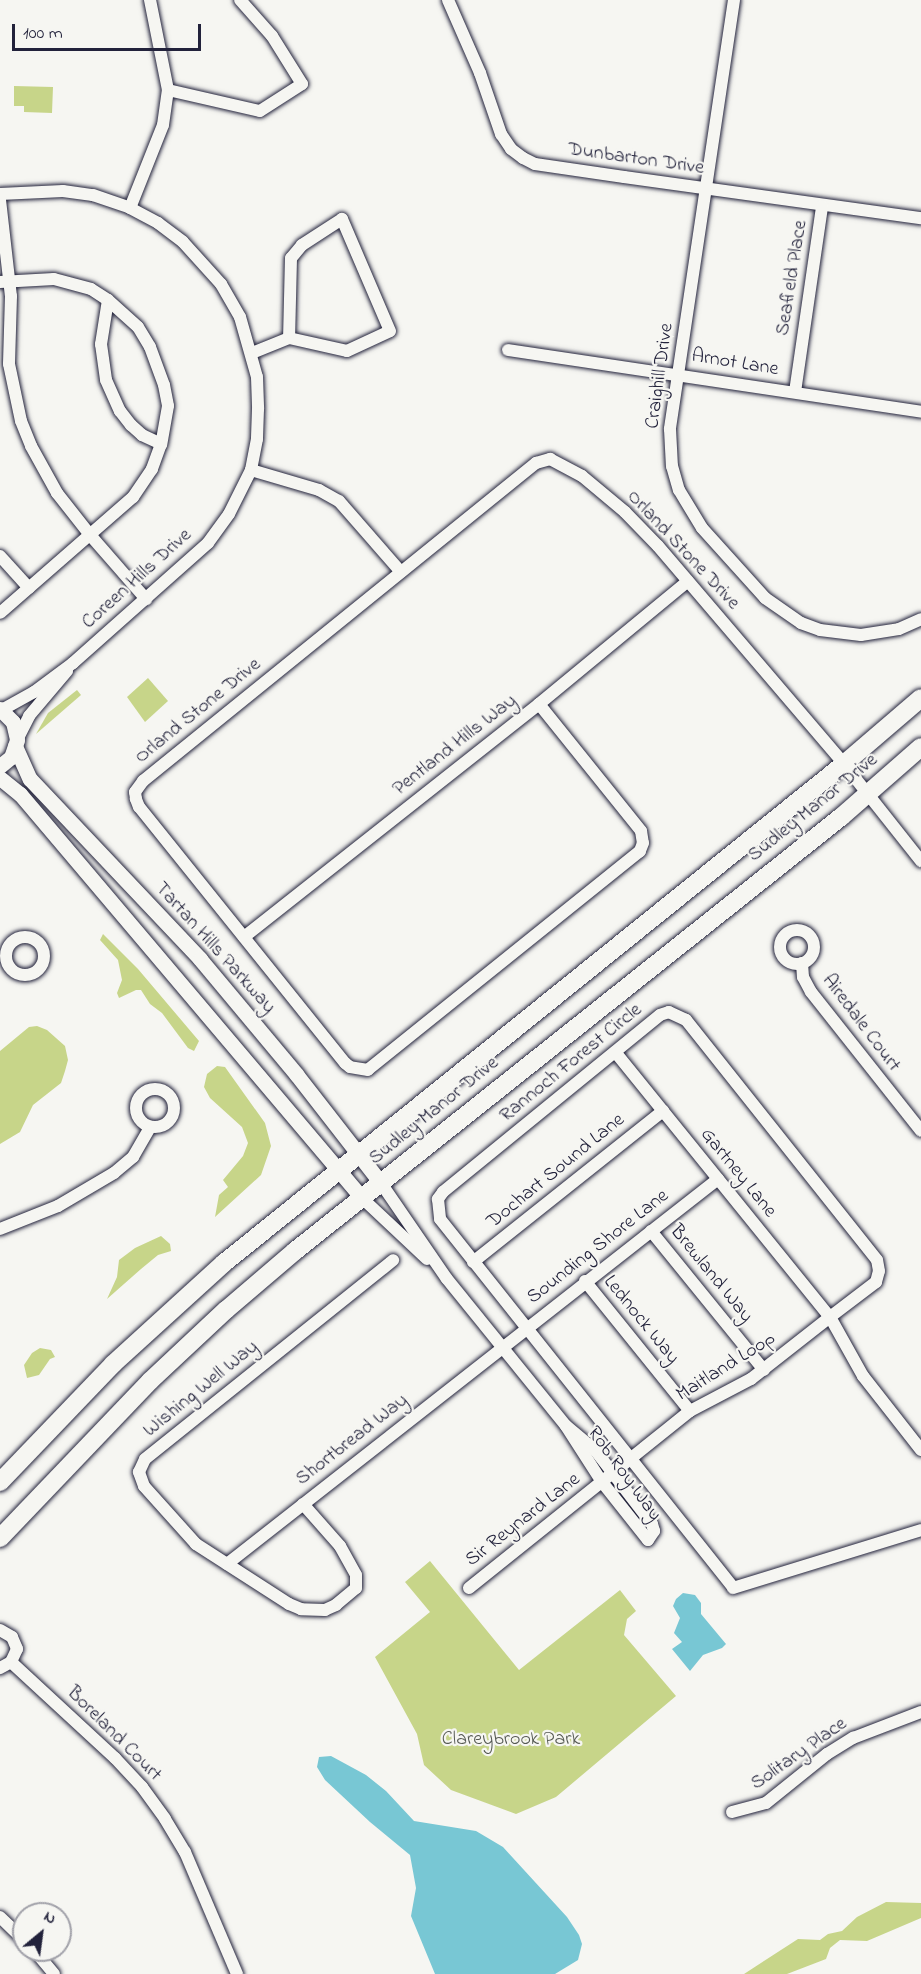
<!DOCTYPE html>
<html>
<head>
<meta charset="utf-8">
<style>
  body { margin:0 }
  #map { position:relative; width:921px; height:1974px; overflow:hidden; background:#f6f6f2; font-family:"Indie Flower",sans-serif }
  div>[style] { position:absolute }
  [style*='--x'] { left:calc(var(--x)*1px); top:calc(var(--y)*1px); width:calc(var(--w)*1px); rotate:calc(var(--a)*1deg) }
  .green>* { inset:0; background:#c7d589 }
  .water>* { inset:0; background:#78c7d4 }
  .roads { filter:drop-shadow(0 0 2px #22223b) drop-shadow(0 0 2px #22223b) }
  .minor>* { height:12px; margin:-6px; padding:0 6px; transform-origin:6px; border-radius:6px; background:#f6f6f2 }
  .minor>.ring { margin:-6px; padding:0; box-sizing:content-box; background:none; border:12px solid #f6f6f2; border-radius:50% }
  .tertiary>* { height:15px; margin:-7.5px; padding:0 7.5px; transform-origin:7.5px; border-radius:7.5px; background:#f6f6f2 }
  .secondary>* { height:18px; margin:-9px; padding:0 9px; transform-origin:9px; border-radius:9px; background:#f6f6f2 }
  span { translate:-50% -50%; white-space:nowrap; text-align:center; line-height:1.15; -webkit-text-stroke:4.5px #f6f6f2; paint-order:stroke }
  .street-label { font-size:20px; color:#22223b }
  .park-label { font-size:20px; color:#545852 }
  .north { position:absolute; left:12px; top:1902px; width:60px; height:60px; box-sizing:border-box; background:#f6f6f2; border:2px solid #a1a1a9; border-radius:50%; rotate:29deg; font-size:16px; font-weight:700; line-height:24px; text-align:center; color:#22223b }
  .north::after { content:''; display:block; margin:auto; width:21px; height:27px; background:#22223b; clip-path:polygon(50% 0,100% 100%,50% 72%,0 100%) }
  .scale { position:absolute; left:12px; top:24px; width:189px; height:27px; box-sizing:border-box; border:3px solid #22223b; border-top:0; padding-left:8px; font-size:18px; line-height:21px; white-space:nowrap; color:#22223b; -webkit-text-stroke:4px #f6f6f2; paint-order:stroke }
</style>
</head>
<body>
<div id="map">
  <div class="green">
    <div style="clip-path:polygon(14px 86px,53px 87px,52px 113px,24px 112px,24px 106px,14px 106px)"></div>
    <div style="clip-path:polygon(148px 678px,168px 701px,145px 722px,127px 697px)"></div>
    <div style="clip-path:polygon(77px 690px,81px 695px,36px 734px,48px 713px)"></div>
    <div style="clip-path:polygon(103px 934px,138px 969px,199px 1041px,194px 1051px,188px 1048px,162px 1013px,150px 1004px,141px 990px,136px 990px,119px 998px,117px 993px,122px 980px,118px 960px,100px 940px)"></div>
    <div style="clip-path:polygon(37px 1026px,47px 1030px,65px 1046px,68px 1060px,65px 1071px,61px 1083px,33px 1105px,20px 1132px,0 1144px,0 1051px,29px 1027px)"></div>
    <div style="clip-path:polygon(217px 1066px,225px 1067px,265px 1123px,271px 1146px,261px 1175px,215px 1217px,219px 1195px,228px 1187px,223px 1180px,243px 1156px,248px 1143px,242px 1127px,210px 1098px,204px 1087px,207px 1074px)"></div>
    <div style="clip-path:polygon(161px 1236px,170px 1244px,171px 1251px,158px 1255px,141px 1269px,107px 1299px,117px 1277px,119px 1260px,135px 1248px)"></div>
    <div style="clip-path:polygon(40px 1348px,51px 1350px,55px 1357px,50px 1359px,39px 1375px,27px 1378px,24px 1365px,32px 1353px)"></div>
    <div style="clip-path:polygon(430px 1561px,519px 1670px,620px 1590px,636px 1611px,627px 1619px,624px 1635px,676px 1696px,556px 1797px,516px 1814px,451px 1790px,424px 1765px,417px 1734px,375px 1657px,430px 1612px,405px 1582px)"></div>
    <div style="clip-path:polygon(886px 1902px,921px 1903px,921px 1918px,867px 1941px,840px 1940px,830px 1948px,826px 1959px,787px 1974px,744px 1974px,798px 1939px,820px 1940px,828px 1934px,842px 1931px,857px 1917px)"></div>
  </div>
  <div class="water">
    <div style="clip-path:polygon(683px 1593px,695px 1595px,701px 1603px,701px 1614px,726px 1644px,722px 1648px,703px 1655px,690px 1671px,672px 1649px,682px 1642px,674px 1633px,680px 1618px,673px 1606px,676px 1599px)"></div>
    <div style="clip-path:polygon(331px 1756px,366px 1775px,386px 1791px,414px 1821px,476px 1831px,503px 1847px,567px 1917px,579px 1935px,582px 1944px,578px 1960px,555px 1974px,435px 1974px,411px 1916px,416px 1888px,410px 1855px,370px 1822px,325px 1780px,317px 1767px,319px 1757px)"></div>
  </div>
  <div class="roads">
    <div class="minor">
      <div style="--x:448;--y:0;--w:80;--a:66.3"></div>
      <div style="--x:480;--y:73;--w:65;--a:71"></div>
      <div style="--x:501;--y:134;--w:18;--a:56"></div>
      <div style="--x:511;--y:149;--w:15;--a:37"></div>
      <div style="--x:523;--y:158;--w:13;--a:27"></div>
      <div style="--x:535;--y:164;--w:90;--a:8.3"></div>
      <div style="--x:624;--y:177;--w:300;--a:7.9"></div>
      <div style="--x:734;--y:0;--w:434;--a:98.5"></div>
      <div style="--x:670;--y:429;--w:37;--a:87"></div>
      <div style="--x:672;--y:466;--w:25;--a:74"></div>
      <div style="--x:679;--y:490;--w:44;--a:58.8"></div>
      <div style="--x:702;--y:528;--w:94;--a:48"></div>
      <div style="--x:765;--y:598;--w:44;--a:34.8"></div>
      <div style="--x:801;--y:623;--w:20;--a:20"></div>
      <div style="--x:820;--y:630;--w:41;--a:7"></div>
      <div style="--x:861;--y:635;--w:38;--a:-9"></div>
      <div style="--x:899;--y:629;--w:24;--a:-24"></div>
      <div style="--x:168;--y:90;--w:94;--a:12.9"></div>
      <div style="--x:260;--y:111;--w:50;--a:-32.7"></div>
      <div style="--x:302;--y:84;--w:57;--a:-122"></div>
      <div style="--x:272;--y:36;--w:48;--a:-131.6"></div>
      <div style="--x:0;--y:194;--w:63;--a:-2.7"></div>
      <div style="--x:63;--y:191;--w:30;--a:8"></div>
      <div style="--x:93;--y:195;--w:39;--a:19"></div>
      <div style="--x:130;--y:208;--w:32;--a:28"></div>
      <div style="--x:158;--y:223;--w:31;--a:37"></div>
      <div style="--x:183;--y:242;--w:57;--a:47.9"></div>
      <div style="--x:221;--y:284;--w:38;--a:60"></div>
      <div style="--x:240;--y:317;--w:62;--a:74.2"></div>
      <div style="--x:257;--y:377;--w:32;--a:88"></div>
      <div style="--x:258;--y:409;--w:30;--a:92"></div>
      <div style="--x:257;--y:439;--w:32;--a:101"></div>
      <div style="--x:251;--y:470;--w:49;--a:116.6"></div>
      <div style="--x:229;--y:514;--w:36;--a:126"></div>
      <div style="--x:208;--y:543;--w:181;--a:138.4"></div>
      <div style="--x:73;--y:663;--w:49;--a:143.4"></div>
      <div style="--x:34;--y:692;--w:38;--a:151"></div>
      <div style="--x:0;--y:200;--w:97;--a:83.5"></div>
      <div style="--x:11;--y:296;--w:68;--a:91.7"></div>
      <div style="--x:9;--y:364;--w:58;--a:78.1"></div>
      <div style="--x:21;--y:421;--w:27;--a:68"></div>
      <div style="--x:31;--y:446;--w:54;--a:61"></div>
      <div style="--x:57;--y:493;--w:55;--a:51.7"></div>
      <div style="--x:91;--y:536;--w:84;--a:48.9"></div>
      <div style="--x:130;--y:208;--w:89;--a:-68.3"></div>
      <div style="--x:163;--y:125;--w:35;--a:-82"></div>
      <div style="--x:168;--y:90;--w:92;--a:-101.3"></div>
      <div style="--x:0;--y:282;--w:54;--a:-3.2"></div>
      <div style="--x:54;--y:279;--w:38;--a:15"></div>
      <div style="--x:91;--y:289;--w:20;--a:33"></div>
      <div style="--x:108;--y:300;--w:40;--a:42"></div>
      <div style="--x:138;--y:327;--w:23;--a:59"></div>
      <div style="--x:150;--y:347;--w:40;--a:69.8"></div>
      <div style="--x:164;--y:385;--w:21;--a:79"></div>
      <div style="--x:168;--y:406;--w:39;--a:100"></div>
      <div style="--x:161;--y:444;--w:27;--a:110"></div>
      <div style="--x:152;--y:469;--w:34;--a:124"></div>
      <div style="--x:133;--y:497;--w:176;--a:138.9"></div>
      <div style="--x:108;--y:300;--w:45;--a:99"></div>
      <div style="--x:101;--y:344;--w:36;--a:82"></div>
      <div style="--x:106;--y:380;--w:34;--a:66"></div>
      <div style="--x:120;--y:411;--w:18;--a:52"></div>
      <div style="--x:131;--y:425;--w:15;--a:42"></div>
      <div style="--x:142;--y:435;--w:21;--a:25"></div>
      <div style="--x:508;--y:350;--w:418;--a:8.5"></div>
      <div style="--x:252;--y:353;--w:40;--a:-22"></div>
      <div style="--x:289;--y:338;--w:59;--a:12.6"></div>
      <div style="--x:347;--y:351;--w:47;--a:-24.9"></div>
      <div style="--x:390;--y:331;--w:122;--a:-113.2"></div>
      <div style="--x:342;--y:219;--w:48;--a:147"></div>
      <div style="--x:302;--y:245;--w:17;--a:130"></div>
      <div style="--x:291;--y:258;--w:80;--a:91.4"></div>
      <div style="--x:795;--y:392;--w:188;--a:-81.7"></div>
      <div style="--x:251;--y:470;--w:71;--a:16.4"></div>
      <div style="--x:319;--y:490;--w:23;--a:29"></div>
      <div style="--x:339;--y:501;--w:94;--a:48.9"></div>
      <div style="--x:0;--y:556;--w:43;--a:47.8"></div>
      <div style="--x:539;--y:704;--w:163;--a:51.2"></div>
      <div style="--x:641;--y:831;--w:12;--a:81"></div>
      <div style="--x:643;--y:843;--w:9;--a:111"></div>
      <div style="--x:640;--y:851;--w:349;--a:141.2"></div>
      <div style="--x:368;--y:1070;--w:18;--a:-171"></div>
      <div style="--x:350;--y:1067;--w:6;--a:-141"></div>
      <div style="--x:345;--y:1063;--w:329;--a:-128.8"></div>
      <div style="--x:139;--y:807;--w:9;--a:-111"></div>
      <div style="--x:136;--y:799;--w:7;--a:-98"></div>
      <div style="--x:135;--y:792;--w:14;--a:-54"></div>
      <div style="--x:143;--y:781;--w:506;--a:-38.98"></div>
      <div style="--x:536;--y:463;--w:15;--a:-16"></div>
      <div style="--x:550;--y:459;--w:36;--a:28"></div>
      <div style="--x:582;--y:476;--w:56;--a:39.9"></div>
      <div style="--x:625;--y:512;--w:47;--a:45.9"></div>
      <div style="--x:658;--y:546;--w:287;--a:49.5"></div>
      <div style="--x:844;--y:764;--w:124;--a:51.6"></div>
      <div style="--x:17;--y:740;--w:27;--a:-63"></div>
      <div style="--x:29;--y:716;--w:59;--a:-49.8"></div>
      <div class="ring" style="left:780px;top:930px;width:22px;height:22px"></div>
      <div style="--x:244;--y:937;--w:376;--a:-38.3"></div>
      <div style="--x:539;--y:704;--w:193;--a:-39.5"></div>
      <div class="ring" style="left:6px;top:937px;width:26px;height:26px"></div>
      <div style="--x:802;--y:963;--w:14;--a:86"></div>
      <div style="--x:803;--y:977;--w:17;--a:62"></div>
      <div style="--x:811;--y:992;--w:177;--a:51.6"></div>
      <div style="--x:616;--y:1053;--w:340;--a:51"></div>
      <div style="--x:830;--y:1317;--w:58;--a:-37.3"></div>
      <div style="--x:876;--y:1282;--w:11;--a:-75"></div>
      <div style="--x:879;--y:1271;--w:11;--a:-100"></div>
      <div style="--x:877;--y:1260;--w:307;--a:-128.5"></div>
      <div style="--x:686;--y:1020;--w:19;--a:-155"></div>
      <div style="--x:669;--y:1012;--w:9;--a:162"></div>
      <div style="--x:660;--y:1015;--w:280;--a:140.8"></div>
      <div style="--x:443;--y:1192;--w:9;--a:126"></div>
      <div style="--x:438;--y:1199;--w:20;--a:84"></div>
      <div style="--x:440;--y:1219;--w:471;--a:51.5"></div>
      <div style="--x:733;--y:1588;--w:197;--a:-17.1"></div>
      <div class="ring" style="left:136px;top:1089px;width:26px;height:26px"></div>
      <div style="--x:381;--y:1183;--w:116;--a:55.5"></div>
      <div style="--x:447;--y:1279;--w:189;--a:51"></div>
      <div style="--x:566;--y:1426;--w:67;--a:57.3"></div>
      <div style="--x:602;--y:1482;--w:74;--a:51.6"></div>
      <div style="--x:648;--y:1540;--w:11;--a:-56"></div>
      <div style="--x:654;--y:1531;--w:7;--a:-106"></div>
      <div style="--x:652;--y:1524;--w:93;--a:-127.6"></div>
      <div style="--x:595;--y:1450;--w:38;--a:-140"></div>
      <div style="--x:362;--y:1198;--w:89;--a:43.2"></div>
      <div style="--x:0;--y:1229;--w:62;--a:-21.6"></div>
      <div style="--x:58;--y:1206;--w:65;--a:-30.5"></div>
      <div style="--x:114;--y:1173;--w:25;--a:-40"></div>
      <div style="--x:133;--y:1157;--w:34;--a:-60"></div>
      <div style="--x:651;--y:1231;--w:179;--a:50.9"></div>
      <div style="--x:473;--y:1262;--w:243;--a:-38.5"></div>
      <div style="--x:585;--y:1281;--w:167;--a:51.1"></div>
      <div style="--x:303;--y:1504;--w:56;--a:48.6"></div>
      <div style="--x:340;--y:1546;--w:33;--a:61"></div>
      <div style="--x:356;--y:1575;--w:13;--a:90"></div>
      <div style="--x:356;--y:1588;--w:26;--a:140"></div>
      <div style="--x:336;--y:1605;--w:12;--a:156"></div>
      <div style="--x:325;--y:1610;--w:24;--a:-178"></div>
      <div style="--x:301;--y:1609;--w:13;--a:-157"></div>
      <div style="--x:289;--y:1604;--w:111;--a:-147.2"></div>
      <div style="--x:196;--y:1544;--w:78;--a:-131.9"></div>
      <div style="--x:144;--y:1486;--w:15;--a:-110"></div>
      <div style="--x:139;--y:1472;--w:14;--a:-65"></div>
      <div style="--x:145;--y:1459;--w:318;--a:-38.7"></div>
      <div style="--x:227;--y:1564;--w:624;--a:-38.1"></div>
      <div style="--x:469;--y:1588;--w:283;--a:-38.7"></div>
      <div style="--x:690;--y:1411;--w:69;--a:-27.7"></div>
      <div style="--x:751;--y:1379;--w:100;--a:-38.1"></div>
      <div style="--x:830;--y:1317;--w:68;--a:60.8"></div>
      <div style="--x:863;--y:1376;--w:94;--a:51.9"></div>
      <div style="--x:0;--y:1630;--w:14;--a:30"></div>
      <div style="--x:12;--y:1637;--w:13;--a:67"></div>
      <div style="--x:17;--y:1649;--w:14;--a:115"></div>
      <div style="--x:11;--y:1662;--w:13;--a:151"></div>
      <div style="--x:11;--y:1662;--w:142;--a:42.7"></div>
      <div style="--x:115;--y:1758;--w:40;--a:47"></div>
      <div style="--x:142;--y:1787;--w:39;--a:54"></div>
      <div style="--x:165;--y:1819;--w:39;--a:59"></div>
      <div style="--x:185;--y:1852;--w:133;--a:66.9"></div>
      <div style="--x:732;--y:1812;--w:35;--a:-15"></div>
      <div style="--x:766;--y:1803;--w:78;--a:-38.8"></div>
      <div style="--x:827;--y:1754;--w:31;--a:-32"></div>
      <div style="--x:853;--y:1738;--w:73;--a:-20.9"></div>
      <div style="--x:0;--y:1917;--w:33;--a:44"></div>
      <div style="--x:34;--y:1950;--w:31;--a:50"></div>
    </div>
    <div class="tertiary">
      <div style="--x:0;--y:709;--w:18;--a:45"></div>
      <div style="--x:13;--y:722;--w:18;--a:77"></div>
      <div style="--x:17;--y:740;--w:18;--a:109"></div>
      <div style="--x:11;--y:757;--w:14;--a:141"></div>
      <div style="--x:15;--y:746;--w:36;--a:66"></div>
      <div style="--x:30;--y:779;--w:248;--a:46.6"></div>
      <div style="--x:200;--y:959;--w:150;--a:50.1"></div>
      <div style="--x:296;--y:1074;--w:138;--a:52.1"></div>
      <div style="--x:0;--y:778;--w:26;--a:39"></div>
      <div style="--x:20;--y:794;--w:529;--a:49.75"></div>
    </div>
    <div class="secondary">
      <div style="--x:0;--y:1482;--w:163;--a:-46.2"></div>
      <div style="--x:113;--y:1364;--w:150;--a:-42.3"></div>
      <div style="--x:224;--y:1263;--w:796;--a:-38.83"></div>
      <div style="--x:844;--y:764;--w:101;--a:-40.6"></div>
      <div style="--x:0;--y:1538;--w:217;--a:-46.3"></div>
      <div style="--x:150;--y:1381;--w:104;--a:-43.1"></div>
      <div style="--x:226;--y:1310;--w:91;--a:-40.5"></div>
      <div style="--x:295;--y:1251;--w:697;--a:-38.48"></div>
      <div style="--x:841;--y:817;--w:106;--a:-41.2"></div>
    </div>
  </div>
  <div class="street-label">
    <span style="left:636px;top:159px;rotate:8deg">Dunbarton Drive</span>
    <span style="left:792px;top:278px;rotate:-81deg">Seafield Place</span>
    <span style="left:735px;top:363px;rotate:9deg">Arnot Lane</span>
    <span style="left:660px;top:376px;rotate:-82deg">Craighill Drive</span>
    <span style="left:683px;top:550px;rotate:47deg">Orland Stone Drive</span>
    <span style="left:137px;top:579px;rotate:-42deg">Coreen Hills Drive</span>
    <span style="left:198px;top:711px;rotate:-39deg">Orland Stone Drive</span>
    <span style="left:455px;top:745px;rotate:-38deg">Pentland Hills Way</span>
    <span style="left:813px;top:808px;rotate:-39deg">Sudley Manor Drive</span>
    <span style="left:215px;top:948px;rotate:48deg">Tartan Hills Parkway</span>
    <span style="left:861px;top:1023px;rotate:53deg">Airedale Court</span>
    <span style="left:571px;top:1063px;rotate:-39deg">Rannoch Forest Circle</span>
    <span style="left:434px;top:1111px;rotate:-39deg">Sudley Manor Drive</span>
    <span style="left:556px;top:1171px;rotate:-39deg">Dochart Sound Lane</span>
    <span style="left:738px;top:1173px;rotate:51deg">Gartney Lane</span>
    <span style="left:598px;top:1247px;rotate:-38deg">Sounding Shore Lane</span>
    <span style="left:711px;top:1274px;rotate:51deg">Brewland Way</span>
    <span style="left:641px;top:1320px;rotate:51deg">Lednock Way</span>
    <span style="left:726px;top:1367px;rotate:-32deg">Maitland Loop</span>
    <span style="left:201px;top:1389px;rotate:-39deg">Wishing Well Way</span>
    <span style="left:352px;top:1440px;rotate:-38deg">Shortbread Way</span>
    <span style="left:624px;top:1474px;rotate:54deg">Rob Roy Way</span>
    <span style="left:523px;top:1520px;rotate:-38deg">Sir Reynard Lane</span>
    <span style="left:114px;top:1734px;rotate:45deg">Boreland Court</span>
    <span style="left:799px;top:1754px;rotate:-35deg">Solitary Place</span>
  </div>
  <div class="park-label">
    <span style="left:511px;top:1739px">Clareybrook Park</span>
  </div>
  <div class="north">N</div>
  <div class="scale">100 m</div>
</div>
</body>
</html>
